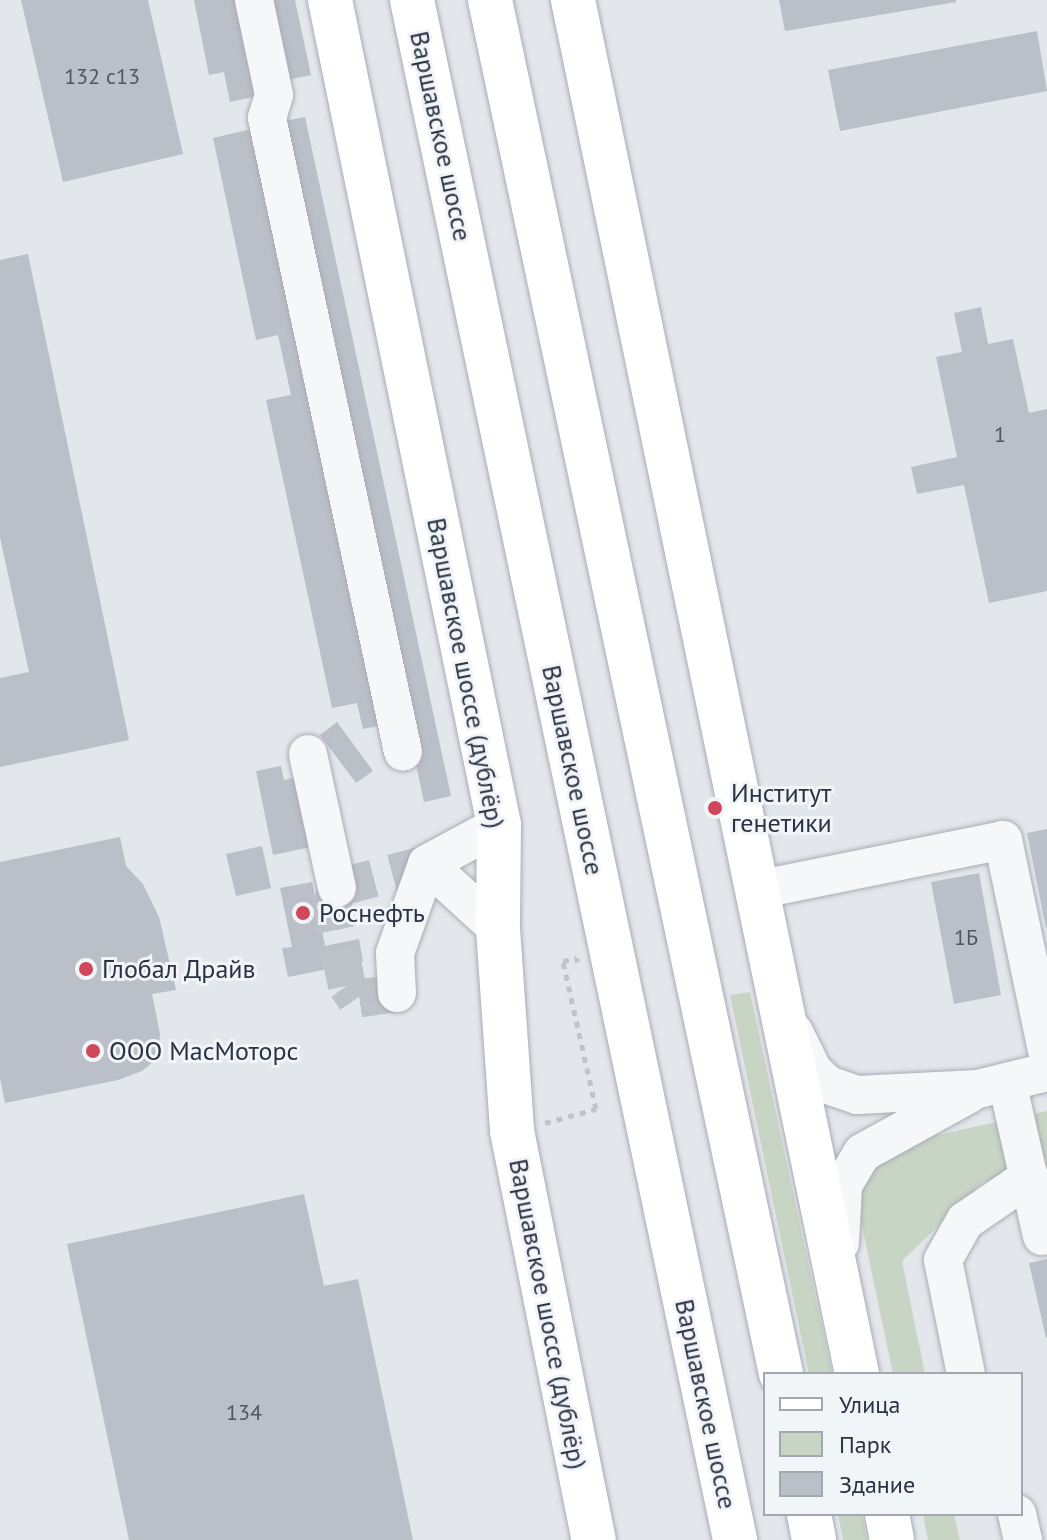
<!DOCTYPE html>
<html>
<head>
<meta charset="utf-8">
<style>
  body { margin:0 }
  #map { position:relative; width:1047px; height:1540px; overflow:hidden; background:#e3e6eb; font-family:"PT Sans",sans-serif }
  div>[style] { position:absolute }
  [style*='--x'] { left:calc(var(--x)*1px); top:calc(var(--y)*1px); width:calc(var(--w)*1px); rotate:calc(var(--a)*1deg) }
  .green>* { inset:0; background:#c8d5c4 }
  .building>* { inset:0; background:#babfc8 }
  .minor-tunnel>* { height:38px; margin-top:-19px; transform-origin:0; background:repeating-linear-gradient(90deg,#bec2c9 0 38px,transparent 0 57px) }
  .path>* { height:5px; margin-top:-2.5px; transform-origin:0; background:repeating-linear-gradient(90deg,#c0c4ca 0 6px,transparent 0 12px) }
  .roads { filter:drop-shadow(0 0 2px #a8adb5) drop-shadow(0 0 2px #a8adb5) }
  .minor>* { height:38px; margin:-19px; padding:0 19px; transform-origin:19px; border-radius:19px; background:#f5f7f9 }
  .major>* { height:44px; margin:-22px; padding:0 22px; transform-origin:22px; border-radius:22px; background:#fff }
  .dots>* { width:22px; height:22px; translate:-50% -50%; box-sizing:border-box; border:4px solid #f2f5f8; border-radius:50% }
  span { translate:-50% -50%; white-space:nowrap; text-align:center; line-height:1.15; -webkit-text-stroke:6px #f2f5f8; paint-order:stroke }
  .number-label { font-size:22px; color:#4e5664 }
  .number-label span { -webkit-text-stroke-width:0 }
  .street-label { font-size:26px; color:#2a3343 }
  .poi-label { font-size:26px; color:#2a3343 }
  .left { translate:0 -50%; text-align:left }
  .legend { position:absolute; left:763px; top:1372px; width:260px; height:144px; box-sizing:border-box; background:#f2f5f8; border:2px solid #a2a7b0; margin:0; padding:10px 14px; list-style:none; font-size:24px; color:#2a3343 }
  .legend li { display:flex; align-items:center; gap:16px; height:40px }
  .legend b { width:40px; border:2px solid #a2a7b0 }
</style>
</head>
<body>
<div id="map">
  <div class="green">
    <div style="clip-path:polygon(750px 992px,832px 1374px,809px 1374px,730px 995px)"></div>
    <div style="clip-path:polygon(1047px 1111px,1047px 1167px,984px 1181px,902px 1261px,925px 1374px,893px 1374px,861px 1221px,862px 1192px,870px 1174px,885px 1154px,915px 1140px)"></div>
    <div style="clip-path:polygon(838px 1514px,862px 1514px,867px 1540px,843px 1540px)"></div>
    <div style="clip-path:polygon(923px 1514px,954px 1514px,960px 1540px,928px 1540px)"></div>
  </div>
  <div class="building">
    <div style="clip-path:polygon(21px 0,148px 0,183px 154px,63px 182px)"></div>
    <div style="clip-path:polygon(194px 0,242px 0,261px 95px,230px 102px,224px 72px,209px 75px)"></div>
    <div style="clip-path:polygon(270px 0,295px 0,311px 75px,287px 80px)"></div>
    <div style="clip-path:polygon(779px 0,956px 0,956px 2px,785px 31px)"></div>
    <div style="clip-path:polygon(1037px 31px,1047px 91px,840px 131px,828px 70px)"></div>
    <div style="clip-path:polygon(305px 117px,451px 796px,424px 802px,279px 122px)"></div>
    <div style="clip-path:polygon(260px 127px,388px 724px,363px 729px,357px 703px,332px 708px,266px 400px,291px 395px,278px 335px,256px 340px,213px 138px)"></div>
    <div style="clip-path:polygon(28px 254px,129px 740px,0 767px,0 678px,29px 672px,0 537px,0 260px)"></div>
    <div style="clip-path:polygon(981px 307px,988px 344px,1013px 339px,1029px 413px,1047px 409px,1047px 591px,989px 603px,964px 485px,917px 494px,911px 467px,957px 457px,936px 357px,962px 352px,954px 313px)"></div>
    <div style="clip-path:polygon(337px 722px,373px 771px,356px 783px,320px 735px)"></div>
    <div style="clip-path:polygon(281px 766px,284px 780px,301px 776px,316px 846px,273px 855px,256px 771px)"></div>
    <div style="clip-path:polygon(1047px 829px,1047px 927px,1046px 928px,1027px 833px)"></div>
    <div style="clip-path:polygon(120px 837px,126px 866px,143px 884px,159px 917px,176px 990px,152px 994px,160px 1034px,157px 1059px,142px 1071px,118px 1080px,5px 1103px,0 1078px,0 862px)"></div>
    <div style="clip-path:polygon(262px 846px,271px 888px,236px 896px,226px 854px)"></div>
    <div style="clip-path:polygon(979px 873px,1001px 995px,954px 1004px,931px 882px)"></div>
    <div style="clip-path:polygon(312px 882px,325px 946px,359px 939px,363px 962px,288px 977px,282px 948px,292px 947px,280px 888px)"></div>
    <div style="clip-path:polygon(304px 1194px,324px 1286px,358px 1279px,413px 1540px,129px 1540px,67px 1244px)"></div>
    <div style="clip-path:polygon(1047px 1259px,1047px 1338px,1046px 1338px,1029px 1263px)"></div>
  </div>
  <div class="minor-tunnel">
    <div style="--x:397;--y:993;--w:41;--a:171.7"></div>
    <div style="--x:356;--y:999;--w:16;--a:-125"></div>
    <div style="--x:347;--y:986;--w:79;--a:-101.7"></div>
    <div style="--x:331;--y:909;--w:22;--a:-74"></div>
    <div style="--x:337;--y:888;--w:93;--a:-14.9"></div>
  </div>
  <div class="path">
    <div style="--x:545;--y:1123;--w:53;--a:-15.4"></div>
    <div style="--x:596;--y:1109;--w:152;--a:-102.6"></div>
    <div style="--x:563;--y:961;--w:14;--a:-12"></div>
    <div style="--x:577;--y:958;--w:4;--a:90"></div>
  </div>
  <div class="roads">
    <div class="minor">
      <div style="--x:254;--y:0;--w:97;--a:78.1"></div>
      <div style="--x:274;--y:95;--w:24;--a:107"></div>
      <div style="--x:267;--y:118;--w:648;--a:77.89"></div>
      <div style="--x:308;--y:754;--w:137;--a:77.8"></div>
      <div style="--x:427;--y:864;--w:96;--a:42.5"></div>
      <div style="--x:756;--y:890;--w:252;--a:-11.4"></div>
      <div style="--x:1003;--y:840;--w:216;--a:78.2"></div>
      <div style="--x:397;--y:993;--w:40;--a:-92.9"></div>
      <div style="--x:395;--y:953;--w:95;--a:-70.2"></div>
      <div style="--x:427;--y:864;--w:82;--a:-28.4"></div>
      <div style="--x:794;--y:1032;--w:43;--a:64"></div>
      <div style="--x:813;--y:1071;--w:21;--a:43"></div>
      <div style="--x:828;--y:1085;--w:31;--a:19"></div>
      <div style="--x:857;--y:1095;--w:121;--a:-2.8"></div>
      <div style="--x:978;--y:1089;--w:71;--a:-13.8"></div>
      <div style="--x:1007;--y:1082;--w:158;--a:77.2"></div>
      <div style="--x:840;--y:1243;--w:58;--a:-87"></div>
      <div style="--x:843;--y:1185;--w:37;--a:-59"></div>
      <div style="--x:862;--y:1153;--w:122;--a:-28.9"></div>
      <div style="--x:966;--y:1374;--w:116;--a:-101.4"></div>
      <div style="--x:943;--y:1260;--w:45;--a:-60.6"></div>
      <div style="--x:965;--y:1221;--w:78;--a:-34.5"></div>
      <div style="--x:1017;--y:1514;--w:27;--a:77"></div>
    </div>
    <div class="major">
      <div style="--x:330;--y:0;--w:842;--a:78.42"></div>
      <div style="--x:499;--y:825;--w:104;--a:90.6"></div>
      <div style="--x:498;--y:929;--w:202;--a:86"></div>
      <div style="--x:512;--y:1131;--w:417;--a:78.7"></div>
      <div style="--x:412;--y:0;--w:1574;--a:78.15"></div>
      <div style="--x:490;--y:0;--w:1404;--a:78.04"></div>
      <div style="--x:573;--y:0;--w:1403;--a:78.32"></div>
      <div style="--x:809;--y:1514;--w:26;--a:79"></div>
      <div style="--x:887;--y:1514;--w:26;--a:79"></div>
    </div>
  </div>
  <div class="dots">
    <div style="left:715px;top:808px;background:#d0475c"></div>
    <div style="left:303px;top:913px;background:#d0475c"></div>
    <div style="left:86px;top:969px;background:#d0475c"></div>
    <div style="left:93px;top:1051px;background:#d0475c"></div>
  </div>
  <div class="number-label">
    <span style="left:102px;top:77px">132 с13</span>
    <span style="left:1000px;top:435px">1</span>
    <span style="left:966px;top:938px">1Б</span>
    <span style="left:244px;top:1413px">134</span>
  </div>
  <div class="street-label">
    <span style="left:441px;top:136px;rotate:78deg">Варшавское шоссе</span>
    <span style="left:466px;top:673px;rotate:79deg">Варшавское шоссе (дублёр)</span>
    <span style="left:573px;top:770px;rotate:78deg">Варшавское шоссе</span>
    <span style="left:548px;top:1314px;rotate:79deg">Варшавское шоссе (дублёр)</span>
    <span style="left:706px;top:1404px;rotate:78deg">Варшавское шоссе</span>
  </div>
  <div class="poi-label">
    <span class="left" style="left:731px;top:808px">Институт<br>генетики</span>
    <span class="left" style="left:319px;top:913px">Роснефть</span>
    <span class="left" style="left:102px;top:969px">Глобал Драйв</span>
    <span class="left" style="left:109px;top:1051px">ООО МасМоторс</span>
  </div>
  <ul class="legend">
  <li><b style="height:10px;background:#fff"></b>Улица</li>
  <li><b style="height:22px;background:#c8d5c4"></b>Парк</li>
  <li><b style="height:22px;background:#babfc8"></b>Здание</li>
  </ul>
</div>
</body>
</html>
